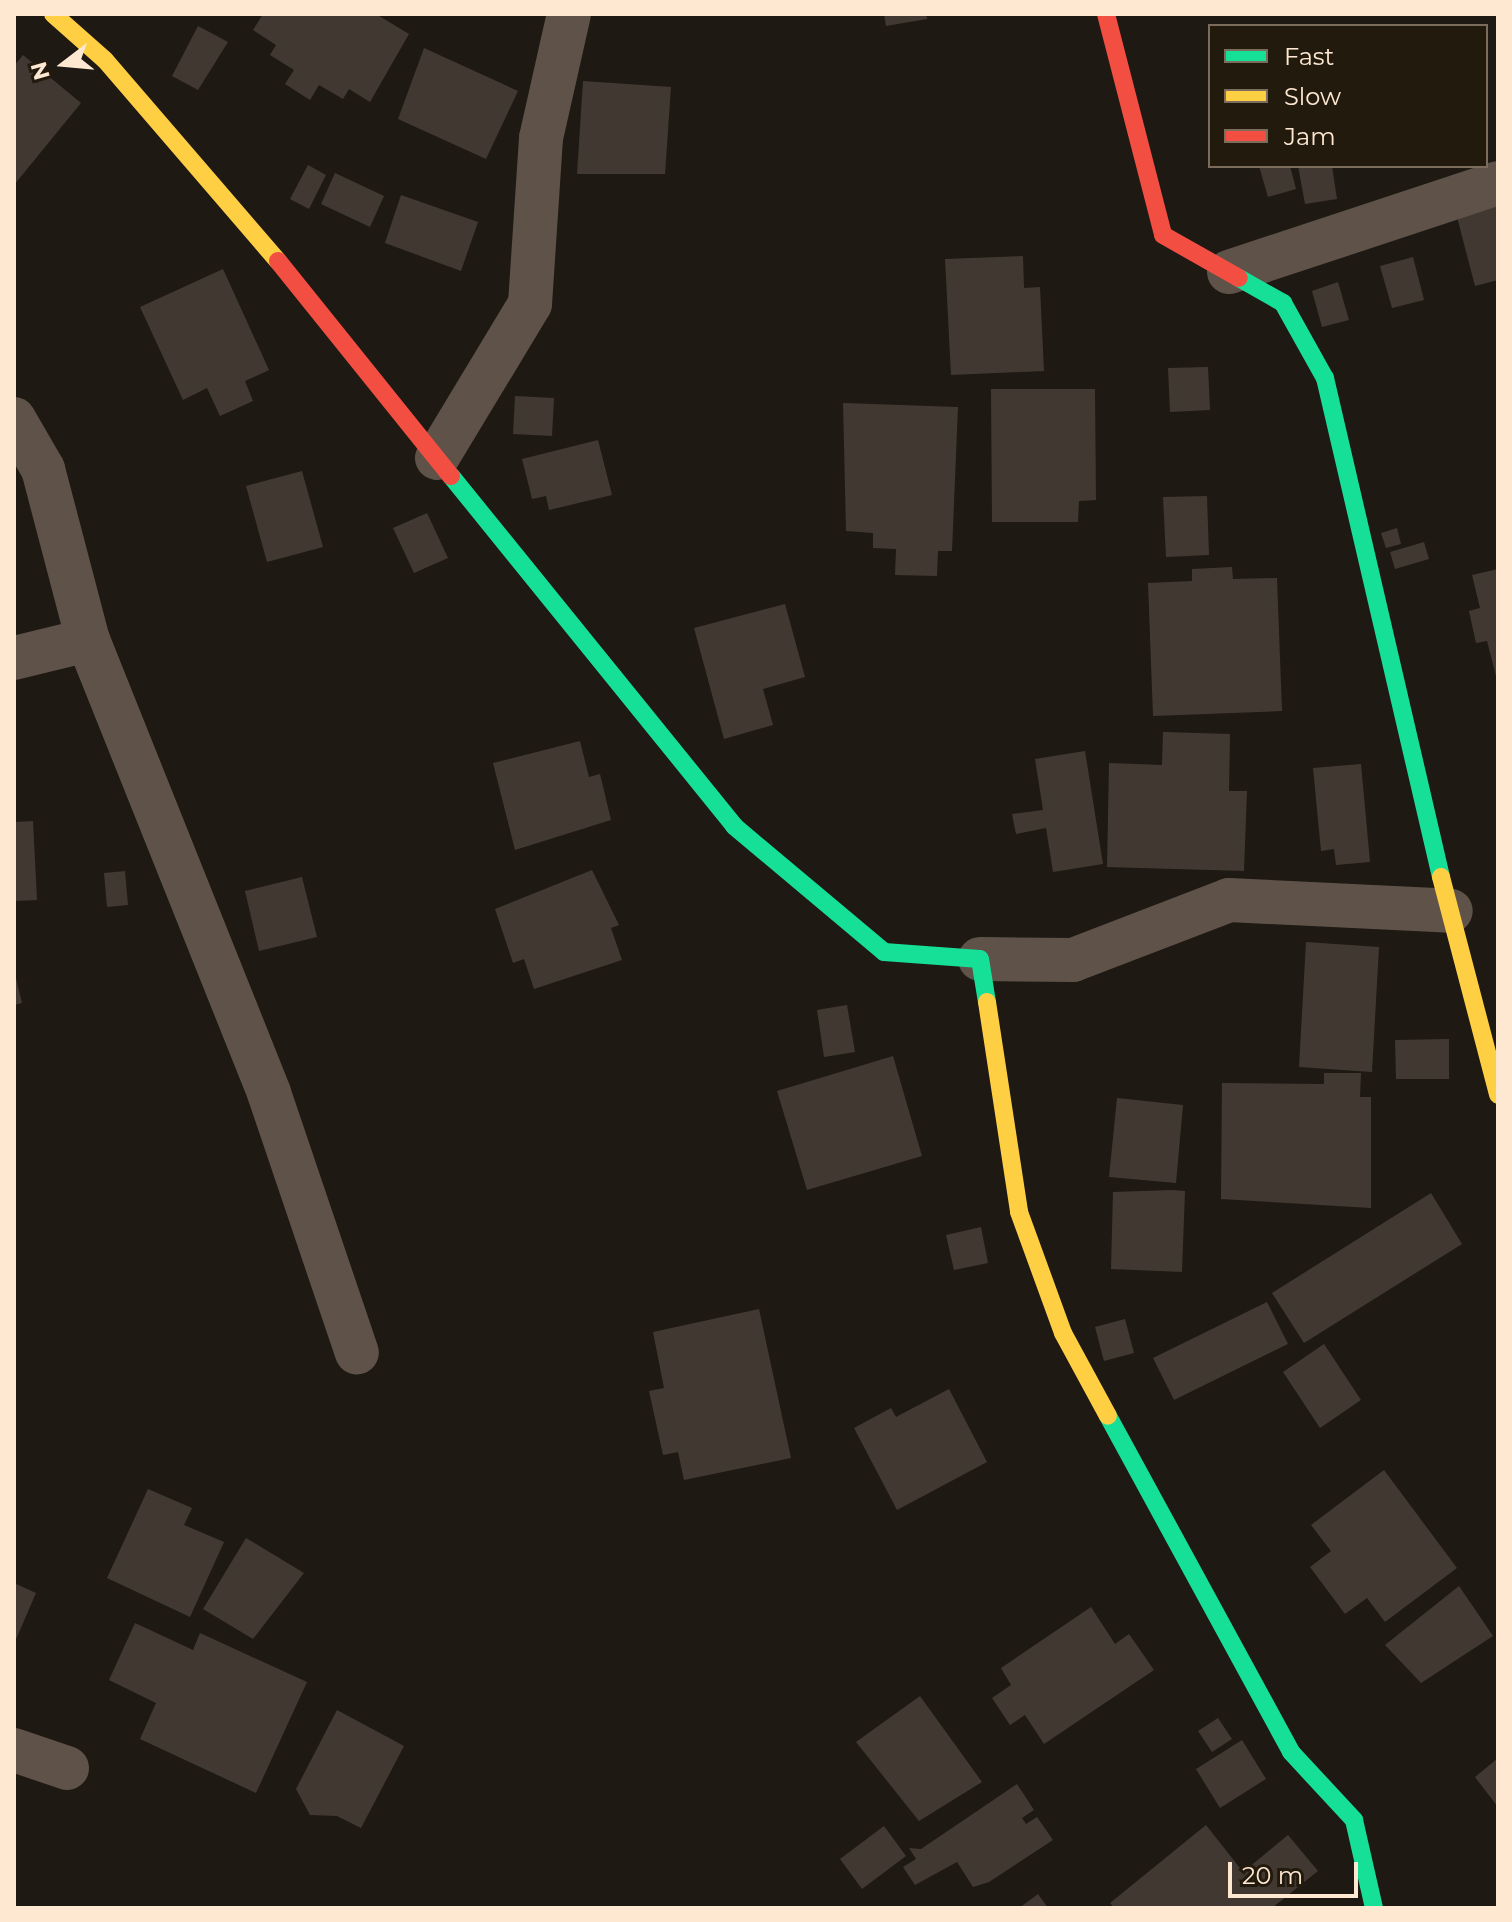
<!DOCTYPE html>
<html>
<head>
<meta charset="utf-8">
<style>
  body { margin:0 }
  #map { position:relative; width:1512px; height:1922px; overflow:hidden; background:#1e1913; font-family:Montserrat,sans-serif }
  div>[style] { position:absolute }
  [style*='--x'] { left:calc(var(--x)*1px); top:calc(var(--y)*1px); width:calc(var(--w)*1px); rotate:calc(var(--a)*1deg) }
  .building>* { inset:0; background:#413931 }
  .street>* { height:44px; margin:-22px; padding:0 22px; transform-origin:22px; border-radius:22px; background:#5f5248 }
  .fast>* { height:18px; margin:-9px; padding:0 9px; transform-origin:9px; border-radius:9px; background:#16e098 }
  .slow>* { height:18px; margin:-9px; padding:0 9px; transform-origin:9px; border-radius:9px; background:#ffcf43 }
  .jam>* { height:18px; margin:-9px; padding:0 9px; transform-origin:9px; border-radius:9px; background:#f24e42 }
  span { translate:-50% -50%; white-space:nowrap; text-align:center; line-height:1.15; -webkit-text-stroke:7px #231a0e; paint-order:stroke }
  .frame { position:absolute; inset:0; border:16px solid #fee8d2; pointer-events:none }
  .legend { position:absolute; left:1208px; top:24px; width:280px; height:144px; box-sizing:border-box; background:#231a0e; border:2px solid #7b6c5c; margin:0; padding:10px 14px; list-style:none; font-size:24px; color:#fee8d2 }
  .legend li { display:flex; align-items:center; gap:16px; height:40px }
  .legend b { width:40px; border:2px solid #7b6c5c }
  .north { position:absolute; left:24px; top:24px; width:80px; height:80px; -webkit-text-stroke:6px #231a0e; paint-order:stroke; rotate:254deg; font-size:22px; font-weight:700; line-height:32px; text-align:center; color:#fee8d2 }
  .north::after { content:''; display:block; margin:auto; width:28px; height:36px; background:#fee8d2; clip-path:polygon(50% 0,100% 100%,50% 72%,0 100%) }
  .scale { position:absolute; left:1228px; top:1862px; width:130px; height:36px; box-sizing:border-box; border:4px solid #fee8d2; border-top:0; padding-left:10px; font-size:24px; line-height:28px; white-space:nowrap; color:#fee8d2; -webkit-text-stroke:6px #231a0e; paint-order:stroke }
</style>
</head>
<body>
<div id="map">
  <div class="building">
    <div style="clip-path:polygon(263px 14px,376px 14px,409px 34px,370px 102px,349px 89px,343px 99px,319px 85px,310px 100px,285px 84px,294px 70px,270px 55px,276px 45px,253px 30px)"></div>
    <div style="clip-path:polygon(884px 14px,926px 14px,927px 19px,886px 26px)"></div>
    <div style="clip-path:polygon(198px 26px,228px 42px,198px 90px,172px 76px)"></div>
    <div style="clip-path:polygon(424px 48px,518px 91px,486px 159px,398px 119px)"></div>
    <div style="clip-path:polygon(23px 55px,81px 103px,14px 185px,14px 66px)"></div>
    <div style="clip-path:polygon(583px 81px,671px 87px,665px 174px,577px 174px)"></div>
    <div style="clip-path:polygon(308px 165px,326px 175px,309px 209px,290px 199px)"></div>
    <div style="clip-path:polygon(1259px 166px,1290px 166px,1296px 189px,1268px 197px)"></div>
    <div style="clip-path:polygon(1298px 166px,1332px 166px,1337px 199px,1305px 204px)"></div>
    <div style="clip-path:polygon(335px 173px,384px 196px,370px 227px,321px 204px)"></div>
    <div style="clip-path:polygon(401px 195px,478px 222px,461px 271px,385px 243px)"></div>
    <div style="clip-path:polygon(1498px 206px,1498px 280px,1475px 286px,1457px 217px)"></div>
    <div style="clip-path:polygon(1023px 256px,1024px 288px,1040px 287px,1044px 371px,951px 375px,945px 259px)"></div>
    <div style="clip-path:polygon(1413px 257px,1424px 300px,1392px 308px,1380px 266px)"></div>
    <div style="clip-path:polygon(223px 269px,269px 370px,245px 381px,253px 401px,220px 416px,207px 388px,183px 400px,140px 307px)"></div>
    <div style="clip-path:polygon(1338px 282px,1349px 320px,1322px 327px,1312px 291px)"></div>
    <div style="clip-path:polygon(1208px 367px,1210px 410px,1170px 412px,1168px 368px)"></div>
    <div style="clip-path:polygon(991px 389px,1095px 389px,1096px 500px,1079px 501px,1078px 522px,992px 522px)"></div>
    <div style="clip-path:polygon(515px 396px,554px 398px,552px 436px,513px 434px)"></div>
    <div style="clip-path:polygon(843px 403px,958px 407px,952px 551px,938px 551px,937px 576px,895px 575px,896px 549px,873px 548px,873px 533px,846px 531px)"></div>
    <div style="clip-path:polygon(598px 440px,612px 495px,549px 510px,546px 496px,532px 499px,522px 459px)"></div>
    <div style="clip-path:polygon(302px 471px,323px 547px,267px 562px,246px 486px)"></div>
    <div style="clip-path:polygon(1207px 496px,1209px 555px,1166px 557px,1163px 497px)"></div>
    <div style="clip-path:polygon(427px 513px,448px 558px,414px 573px,393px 528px)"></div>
    <div style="clip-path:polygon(1397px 528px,1401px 544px,1386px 548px,1381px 533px)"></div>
    <div style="clip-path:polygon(1424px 542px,1429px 559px,1395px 569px,1390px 552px)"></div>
    <div style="clip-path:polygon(1232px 567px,1233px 579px,1277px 578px,1282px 711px,1153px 716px,1148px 583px,1192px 581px,1192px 569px)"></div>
    <div style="clip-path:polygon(1498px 569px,1498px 680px,1497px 680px,1487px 641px,1476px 643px,1469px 611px,1480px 608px,1472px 575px)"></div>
    <div style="clip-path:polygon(785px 604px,805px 677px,763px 689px,773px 725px,724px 739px,694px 628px)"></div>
    <div style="clip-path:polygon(1163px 732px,1230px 734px,1229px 791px,1247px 791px,1244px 871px,1107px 867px,1109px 763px,1162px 765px)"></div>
    <div style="clip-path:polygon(580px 741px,589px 777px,600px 774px,611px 820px,515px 850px,493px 763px)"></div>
    <div style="clip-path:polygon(1085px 751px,1103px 864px,1053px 872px,1046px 828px,1016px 834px,1012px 814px,1043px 810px,1035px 759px)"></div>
    <div style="clip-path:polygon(1361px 764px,1370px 862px,1336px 865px,1334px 849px,1321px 851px,1313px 768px)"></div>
    <div style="clip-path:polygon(33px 821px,37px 900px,14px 901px,14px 822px)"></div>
    <div style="clip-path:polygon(592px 870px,619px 925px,611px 928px,622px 960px,534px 989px,524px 959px,513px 963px,495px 909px)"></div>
    <div style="clip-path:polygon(125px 871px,128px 905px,107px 907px,104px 873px)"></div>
    <div style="clip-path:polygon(302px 877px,317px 937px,259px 951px,245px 891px)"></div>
    <div style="clip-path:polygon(1306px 942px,1379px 947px,1372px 1072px,1299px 1067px)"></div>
    <div style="clip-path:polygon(14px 970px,22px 1003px,14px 1005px)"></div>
    <div style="clip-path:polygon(847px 1005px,855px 1052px,824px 1057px,817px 1010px)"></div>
    <div style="clip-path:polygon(1449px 1039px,1449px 1079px,1396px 1079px,1395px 1040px)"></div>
    <div style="clip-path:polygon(893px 1056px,922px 1156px,807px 1190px,777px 1091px)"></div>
    <div style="clip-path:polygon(1324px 1073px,1361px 1073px,1360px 1097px,1371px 1097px,1371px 1208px,1221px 1199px,1222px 1083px,1324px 1084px)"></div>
    <div style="clip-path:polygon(1117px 1098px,1183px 1105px,1176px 1183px,1109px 1177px)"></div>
    <div style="clip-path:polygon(1172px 1190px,1185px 1191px,1182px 1272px,1111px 1269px,1113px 1192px)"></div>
    <div style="clip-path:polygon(1431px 1193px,1462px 1244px,1304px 1343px,1272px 1293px)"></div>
    <div style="clip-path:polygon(981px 1227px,988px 1263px,954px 1270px,946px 1235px)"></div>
    <div style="clip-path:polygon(1267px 1302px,1288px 1344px,1174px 1400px,1153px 1358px)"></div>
    <div style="clip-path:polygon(759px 1309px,791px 1458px,684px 1480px,678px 1452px,663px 1455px,649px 1391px,664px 1388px,653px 1332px)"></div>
    <div style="clip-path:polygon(1125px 1319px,1134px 1353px,1104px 1361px,1095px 1327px)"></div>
    <div style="clip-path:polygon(1324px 1344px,1361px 1400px,1320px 1428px,1283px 1372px)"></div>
    <div style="clip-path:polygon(949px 1389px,987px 1462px,897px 1510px,854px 1428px,891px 1408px,896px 1417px)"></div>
    <div style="clip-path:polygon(1384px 1470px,1457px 1568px,1385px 1622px,1367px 1598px,1345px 1614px,1310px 1567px,1331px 1551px,1311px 1525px)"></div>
    <div style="clip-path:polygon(148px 1489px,192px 1508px,184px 1525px,224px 1542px,190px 1617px,107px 1578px)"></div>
    <div style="clip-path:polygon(246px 1538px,304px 1573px,253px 1639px,203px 1609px)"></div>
    <div style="clip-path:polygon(14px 1583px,36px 1593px,14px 1644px)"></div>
    <div style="clip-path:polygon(1459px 1586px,1493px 1636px,1421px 1683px,1385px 1645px)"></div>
    <div style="clip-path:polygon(1091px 1607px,1115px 1644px,1129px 1634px,1154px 1670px,1044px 1744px,1025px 1715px,1010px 1725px,992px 1698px,1011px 1685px,1001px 1668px)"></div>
    <div style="clip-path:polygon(135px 1623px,193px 1650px,200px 1633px,307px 1682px,256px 1793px,140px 1739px,156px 1703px,109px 1680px)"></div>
    <div style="clip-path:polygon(920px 1696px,982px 1782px,919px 1821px,856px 1742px)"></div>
    <div style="clip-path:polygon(337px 1710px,404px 1746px,361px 1828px,337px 1816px,310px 1815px,296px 1789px)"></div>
    <div style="clip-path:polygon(1218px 1718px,1232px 1739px,1212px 1752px,1198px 1731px)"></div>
    <div style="clip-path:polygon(1242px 1740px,1266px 1779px,1220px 1808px,1196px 1769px)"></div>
    <div style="clip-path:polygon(1498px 1758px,1498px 1807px,1475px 1777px)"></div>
    <div style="clip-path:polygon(1017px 1784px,1034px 1810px,1022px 1818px,1026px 1824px,1037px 1817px,1053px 1840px,989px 1882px,973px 1887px,957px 1862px,915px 1885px,903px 1867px,916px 1859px,909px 1848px,921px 1849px)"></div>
    <div style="clip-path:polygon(1206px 1825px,1243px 1872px,1288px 1835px,1318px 1871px,1272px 1908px,1114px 1908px,1110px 1903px)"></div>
    <div style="clip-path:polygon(884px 1826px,906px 1856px,862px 1889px,840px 1859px)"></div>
    <div style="clip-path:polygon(1038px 1894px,1048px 1908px,1019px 1908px)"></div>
  </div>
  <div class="street">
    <div style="--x:1229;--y:272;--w:283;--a:-18.3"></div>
    <div style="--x:14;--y:419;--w:58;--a:59.9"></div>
    <div style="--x:43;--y:469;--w:177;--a:75.3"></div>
    <div style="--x:88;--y:640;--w:76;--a:166.3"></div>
    <div style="--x:437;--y:458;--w:180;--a:-58.9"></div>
    <div style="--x:530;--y:304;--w:166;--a:-86.2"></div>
    <div style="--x:541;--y:138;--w:127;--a:-77.3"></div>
    <div style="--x:88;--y:640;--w:488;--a:68.2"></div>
    <div style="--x:269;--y:1093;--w:274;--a:71.3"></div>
    <div style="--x:980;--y:959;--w:93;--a:0.6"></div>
    <div style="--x:1073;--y:960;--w:167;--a:-21"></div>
    <div style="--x:1229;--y:900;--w:222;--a:2.8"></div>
    <div style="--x:14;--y:1750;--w:56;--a:18.8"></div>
  </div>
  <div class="fast">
    <div style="--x:1239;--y:278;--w:51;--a:29.6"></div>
    <div style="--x:1283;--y:303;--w:86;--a:60.8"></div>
    <div style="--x:1325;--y:378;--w:512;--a:76.91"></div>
    <div style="--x:451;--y:476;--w:450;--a:51"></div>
    <div style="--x:734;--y:826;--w:196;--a:40"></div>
    <div style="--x:884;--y:952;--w:96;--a:4.2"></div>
    <div style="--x:980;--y:959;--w:44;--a:80.8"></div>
    <div style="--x:1108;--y:1416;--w:383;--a:61.4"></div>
    <div style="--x:1291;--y:1752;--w:93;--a:47.2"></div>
    <div style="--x:1354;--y:1820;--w:90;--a:77.2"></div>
  </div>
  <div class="slow">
    <div style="--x:53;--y:14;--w:69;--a:41.5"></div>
    <div style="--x:105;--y:60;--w:265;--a:49.3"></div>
    <div style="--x:1441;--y:877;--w:225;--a:75.3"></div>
    <div style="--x:987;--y:1002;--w:212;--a:81.3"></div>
    <div style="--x:1019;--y:1212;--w:129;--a:70"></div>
    <div style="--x:1063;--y:1333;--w:94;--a:61.5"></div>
  </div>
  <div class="jam">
    <div style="--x:1106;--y:14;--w:228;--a:75.5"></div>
    <div style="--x:1163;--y:235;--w:87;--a:29.5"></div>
    <div style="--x:278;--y:261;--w:276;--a:51.2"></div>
  </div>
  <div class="frame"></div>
  <ul class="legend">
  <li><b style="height:10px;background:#16e098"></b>Fast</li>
  <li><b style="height:10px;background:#ffcf43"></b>Slow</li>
  <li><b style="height:10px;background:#f24e42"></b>Jam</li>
  </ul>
  <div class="north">N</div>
  <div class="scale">20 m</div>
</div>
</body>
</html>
